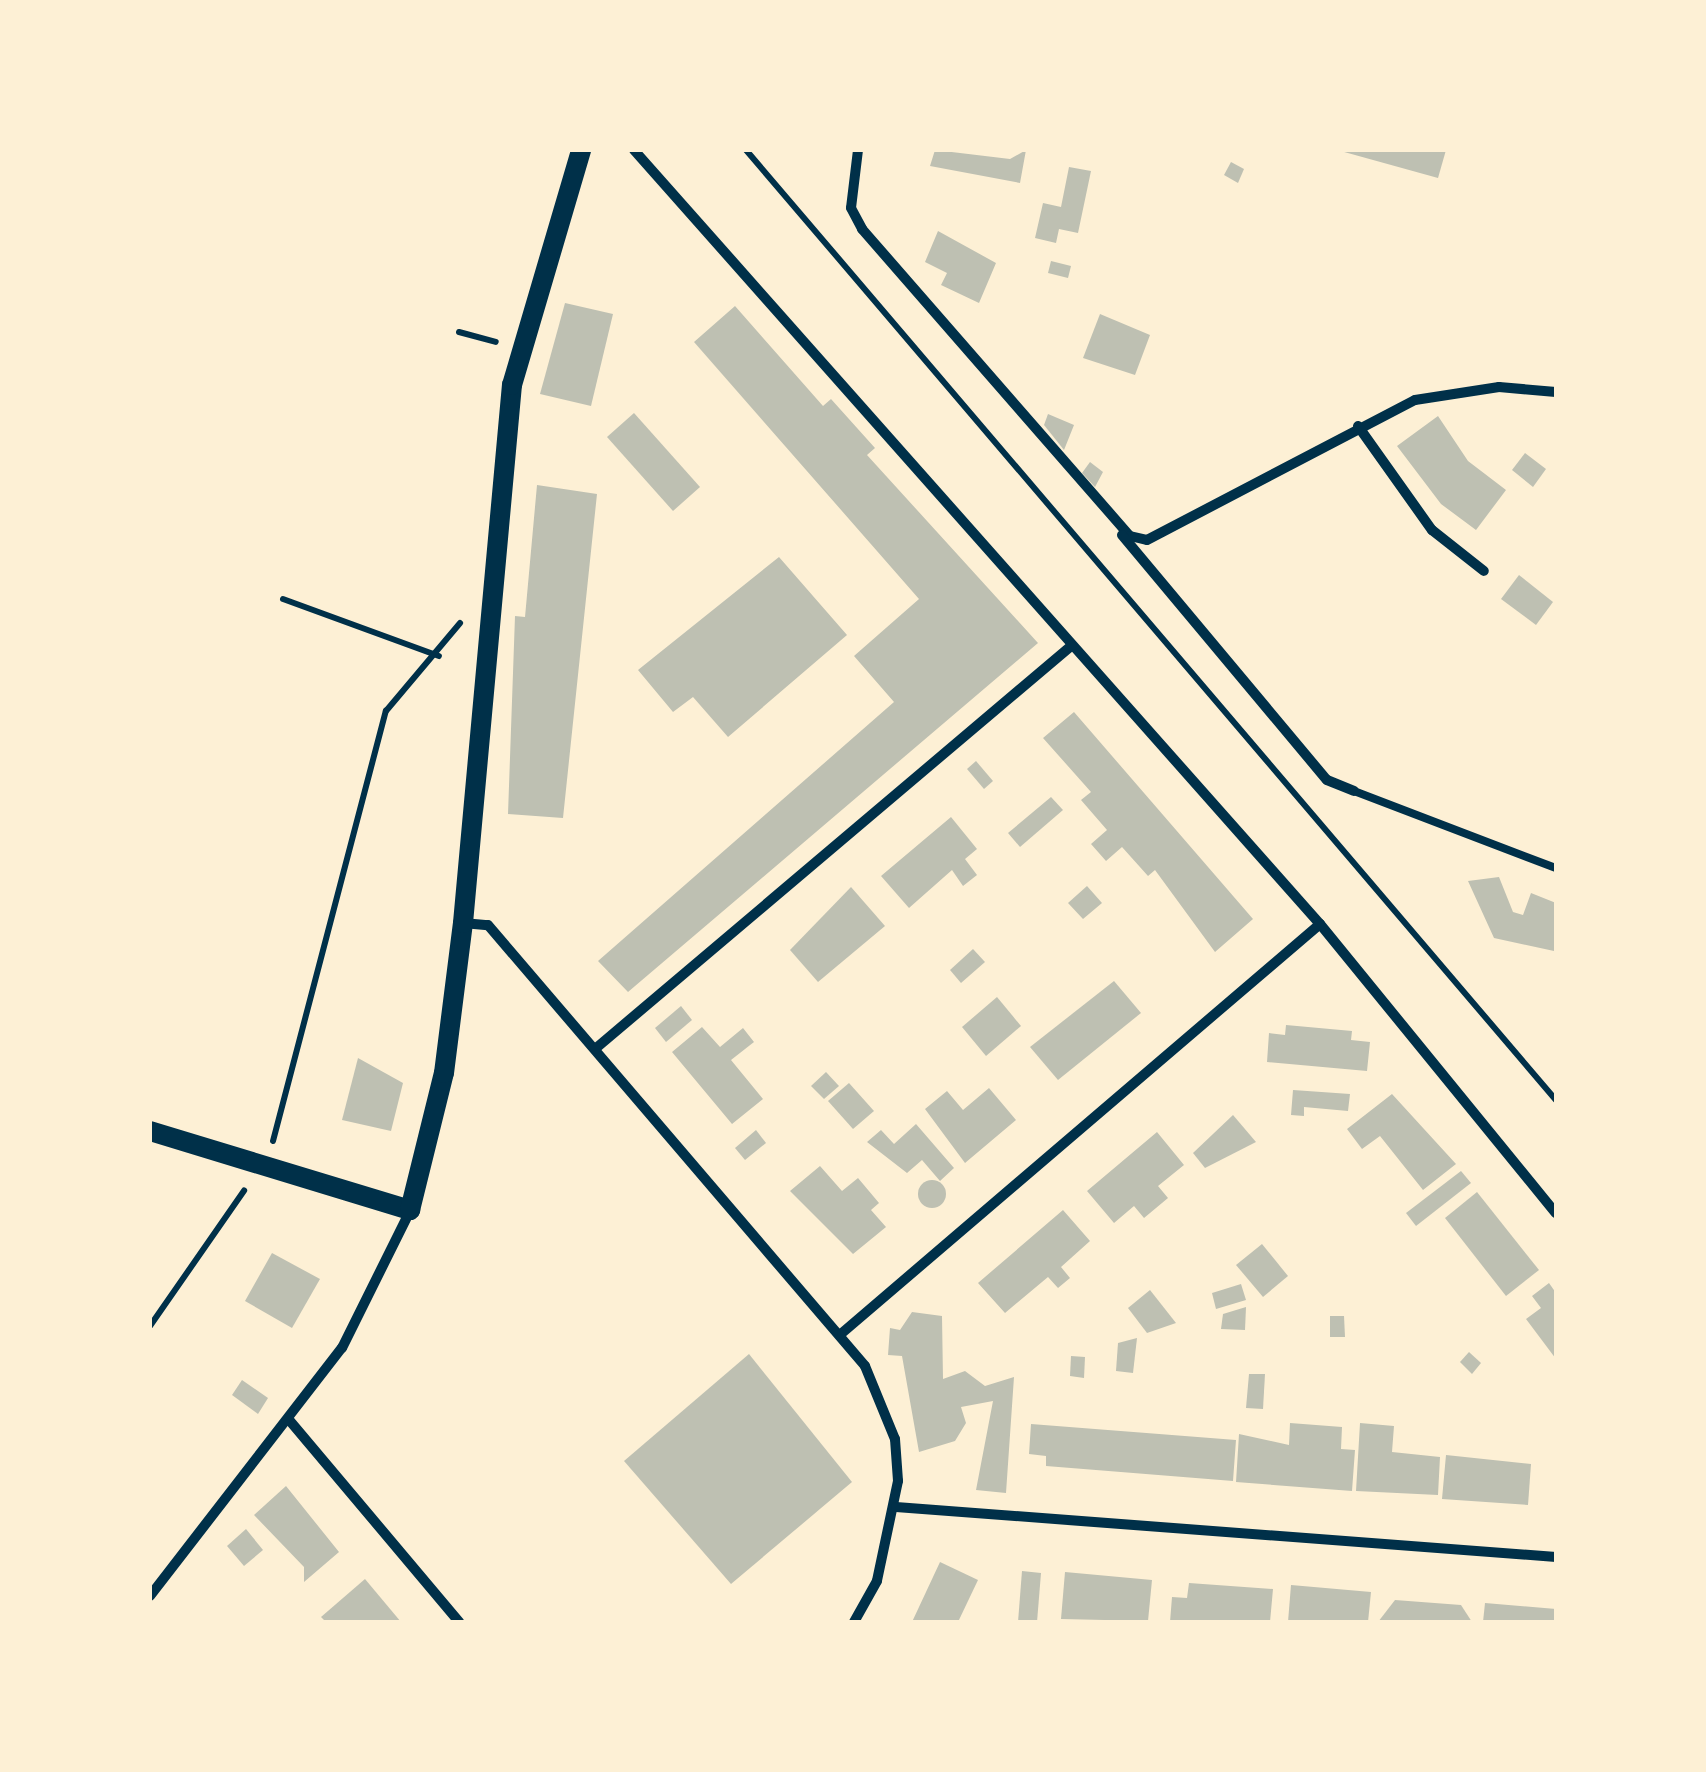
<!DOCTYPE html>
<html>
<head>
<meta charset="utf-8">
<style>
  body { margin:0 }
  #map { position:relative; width:1706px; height:1772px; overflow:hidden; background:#fdf0d5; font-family:Raleway,sans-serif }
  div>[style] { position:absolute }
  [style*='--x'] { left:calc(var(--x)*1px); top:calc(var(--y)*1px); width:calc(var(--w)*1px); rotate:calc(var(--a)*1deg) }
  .building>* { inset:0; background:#bec0b2 }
  .round { border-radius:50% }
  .path>* { height:6px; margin:-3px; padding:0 3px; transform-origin:3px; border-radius:3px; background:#003049 }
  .service>* { height:8px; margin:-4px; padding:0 4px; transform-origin:4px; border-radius:4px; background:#003049 }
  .minor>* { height:10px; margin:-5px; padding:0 5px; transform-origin:5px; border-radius:5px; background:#003049 }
  .secondary>* { height:20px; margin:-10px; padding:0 10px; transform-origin:10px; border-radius:10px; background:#003049 }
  span { translate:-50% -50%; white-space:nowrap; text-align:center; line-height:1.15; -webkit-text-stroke:8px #fdf0d5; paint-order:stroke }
  .frame { position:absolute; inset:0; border:152px solid #fdf0d5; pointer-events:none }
</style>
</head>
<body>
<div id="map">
  <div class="building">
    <div style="clip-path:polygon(935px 150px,1010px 159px,1026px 150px,1020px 183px,930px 166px)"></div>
    <div style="clip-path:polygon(1337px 150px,1446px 150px,1438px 178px)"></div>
    <div style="clip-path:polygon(1231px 162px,1244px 169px,1238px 183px,1224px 175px)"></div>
    <div style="clip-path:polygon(1069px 167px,1091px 171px,1078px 233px,1059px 229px,1056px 243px,1035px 238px,1043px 203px,1061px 207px)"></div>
    <div style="clip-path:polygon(938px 231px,996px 263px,979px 303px,941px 285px,947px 273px,925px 262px)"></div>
    <div style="clip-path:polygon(1051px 261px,1071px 266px,1068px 278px,1048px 273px)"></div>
    <div style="clip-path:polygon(565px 303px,613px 314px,591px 406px,540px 394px)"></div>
    <div style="clip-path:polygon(735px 306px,823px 406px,831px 399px,875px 448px,867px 455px,1038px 643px,628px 992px,598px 961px,894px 702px,854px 656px,919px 599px,694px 342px)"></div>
    <div style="clip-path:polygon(1100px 314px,1150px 335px,1135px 375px,1083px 358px)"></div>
    <div style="clip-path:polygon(634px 413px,700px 487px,673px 511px,607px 437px)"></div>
    <div style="clip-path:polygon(1048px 414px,1074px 425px,1064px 450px,1044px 425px)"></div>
    <div style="clip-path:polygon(1438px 416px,1468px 461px,1506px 490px,1476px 530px,1441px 504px,1397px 446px)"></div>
    <div style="clip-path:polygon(1525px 453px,1546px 469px,1533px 487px,1512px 470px)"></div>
    <div style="clip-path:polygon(1090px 462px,1103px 472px,1095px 487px,1082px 473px)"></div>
    <div style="clip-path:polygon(537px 485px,597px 494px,563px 818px,508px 814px,515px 616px,525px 617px)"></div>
    <div style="clip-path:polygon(779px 557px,847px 635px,728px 737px,693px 697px,673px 712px,638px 670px)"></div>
    <div style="clip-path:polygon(1519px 575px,1553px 602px,1536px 625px,1501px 599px)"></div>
    <div style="clip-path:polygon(1074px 712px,1253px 919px,1215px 952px,1155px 870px,1148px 876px,1122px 847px,1106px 861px,1091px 844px,1107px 830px,1081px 800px,1091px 792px,1043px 738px)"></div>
    <div style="clip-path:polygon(976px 761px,993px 781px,984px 789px,967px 769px)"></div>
    <div style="clip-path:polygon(1051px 797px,1063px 810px,1020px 847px,1008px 833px)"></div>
    <div style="clip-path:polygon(951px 817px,977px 849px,965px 859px,977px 875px,963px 886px,952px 870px,909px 908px,881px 876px)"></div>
    <div style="clip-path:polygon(1499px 877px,1513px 912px,1523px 915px,1531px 893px,1556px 903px,1554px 951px,1494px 938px,1468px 881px)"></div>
    <div style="clip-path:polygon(1087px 886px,1102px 903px,1083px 919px,1068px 903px)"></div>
    <div style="clip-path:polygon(851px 887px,885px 926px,818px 982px,790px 950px)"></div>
    <div style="clip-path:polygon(973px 949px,985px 962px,961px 983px,950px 970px)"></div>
    <div style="clip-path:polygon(1114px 981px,1141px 1013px,1058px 1080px,1030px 1047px)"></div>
    <div style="clip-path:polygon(997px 997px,1021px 1026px,986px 1056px,962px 1027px)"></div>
    <div style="clip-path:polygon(681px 1006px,692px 1020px,666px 1042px,655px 1028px)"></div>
    <div style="clip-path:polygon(1286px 1025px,1352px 1031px,1351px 1040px,1370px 1042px,1367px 1071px,1267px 1062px,1269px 1033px,1285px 1035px)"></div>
    <div style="clip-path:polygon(702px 1027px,720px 1047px,743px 1028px,754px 1042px,731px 1060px,763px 1099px,732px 1124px,672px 1052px)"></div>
    <div style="clip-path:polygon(358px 1058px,403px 1083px,391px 1131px,342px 1120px)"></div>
    <div style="clip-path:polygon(826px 1072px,839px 1086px,824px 1099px,811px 1086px)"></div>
    <div style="clip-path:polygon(849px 1083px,874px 1111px,853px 1129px,828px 1101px)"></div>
    <div style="clip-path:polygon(989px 1088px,1016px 1120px,965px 1163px,925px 1109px,947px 1091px,963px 1110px)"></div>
    <div style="clip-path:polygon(1293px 1090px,1350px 1094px,1348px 1111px,1304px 1107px,1304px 1116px,1291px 1115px)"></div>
    <div style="clip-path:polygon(1392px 1094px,1456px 1164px,1423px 1190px,1380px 1136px,1362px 1149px,1347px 1129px)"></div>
    <div style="clip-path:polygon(1233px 1115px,1256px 1142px,1205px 1168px,1193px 1153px)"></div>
    <div style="clip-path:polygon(916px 1124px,954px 1168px,940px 1181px,922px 1160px,907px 1173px,867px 1142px,881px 1130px,894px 1144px)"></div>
    <div style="clip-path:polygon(756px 1130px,766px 1143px,745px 1160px,735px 1148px)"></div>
    <div style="clip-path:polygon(1157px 1132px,1184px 1165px,1158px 1186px,1168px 1198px,1144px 1218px,1134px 1206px,1114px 1223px,1087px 1191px)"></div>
    <div style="clip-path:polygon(820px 1166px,842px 1191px,858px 1178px,879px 1203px,871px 1210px,886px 1227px,853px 1254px,790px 1191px)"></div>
    <div style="clip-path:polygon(1461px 1171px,1471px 1183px,1416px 1226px,1406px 1213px)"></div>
    <div class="round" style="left:918px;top:1180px;width:28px;height:28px"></div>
    <div style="clip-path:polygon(1477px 1192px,1539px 1270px,1506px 1296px,1445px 1218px)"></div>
    <div style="clip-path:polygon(1063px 1210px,1090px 1241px,1061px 1267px,1070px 1278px,1058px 1288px,1048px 1277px,1005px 1313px,978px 1283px)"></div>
    <div style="clip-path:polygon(1262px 1244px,1288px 1276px,1263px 1297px,1236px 1265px)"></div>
    <div style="clip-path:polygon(272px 1253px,320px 1279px,292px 1328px,245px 1301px)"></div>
    <div style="clip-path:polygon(1549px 1283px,1556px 1293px,1556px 1359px,1526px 1319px,1541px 1308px,1532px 1296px)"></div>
    <div style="clip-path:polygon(1241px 1284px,1246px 1300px,1216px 1309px,1212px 1293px)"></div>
    <div style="clip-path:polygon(1150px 1290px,1176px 1323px,1147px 1333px,1128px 1308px)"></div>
    <div style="clip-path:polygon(1246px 1307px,1245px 1330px,1221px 1329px,1223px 1314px)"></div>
    <div style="clip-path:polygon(912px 1312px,942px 1316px,943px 1379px,965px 1371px,985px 1386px,1014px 1377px,1006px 1493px,976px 1490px,993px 1401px,961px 1407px,966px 1423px,955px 1441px,919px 1452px,902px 1356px,888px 1355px,890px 1328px,900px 1330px)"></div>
    <div style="clip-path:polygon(1330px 1316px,1344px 1316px,1345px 1337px,1330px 1337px)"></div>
    <div style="clip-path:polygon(1137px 1338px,1133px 1373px,1116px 1371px,1118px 1343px)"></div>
    <div style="clip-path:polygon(1469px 1352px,1481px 1363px,1472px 1374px,1460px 1362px)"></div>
    <div style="clip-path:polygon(749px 1354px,852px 1482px,731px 1584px,624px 1461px)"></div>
    <div style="clip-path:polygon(1071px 1356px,1085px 1357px,1084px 1378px,1070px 1376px)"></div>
    <div style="clip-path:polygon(1249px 1374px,1265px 1374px,1263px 1409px,1246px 1408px)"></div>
    <div style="clip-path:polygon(242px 1380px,268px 1398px,258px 1414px,232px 1395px)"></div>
    <div style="clip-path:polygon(1290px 1423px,1342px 1427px,1341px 1449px,1355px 1450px,1352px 1491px,1236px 1482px,1239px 1434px,1289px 1445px)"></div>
    <div style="clip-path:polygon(1360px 1423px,1394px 1426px,1392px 1452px,1440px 1457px,1438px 1495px,1356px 1491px)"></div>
    <div style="clip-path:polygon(1031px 1424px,1236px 1440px,1233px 1481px,1046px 1466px,1046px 1456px,1029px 1454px)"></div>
    <div style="clip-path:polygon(1446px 1455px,1531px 1464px,1528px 1505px,1442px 1499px)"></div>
    <div style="clip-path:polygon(286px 1486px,339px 1552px,304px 1582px,304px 1567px,254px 1515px)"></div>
    <div style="clip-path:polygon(246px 1529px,263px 1550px,244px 1566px,227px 1546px)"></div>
    <div style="clip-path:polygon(940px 1562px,978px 1580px,958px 1622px,912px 1622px)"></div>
    <div style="clip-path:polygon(1022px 1571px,1041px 1573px,1037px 1622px,1018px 1622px)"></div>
    <div style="clip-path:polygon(1065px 1572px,1152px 1580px,1148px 1621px,1061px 1619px)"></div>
    <div style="clip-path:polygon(365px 1579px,401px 1622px,326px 1622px,321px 1617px)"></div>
    <div style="clip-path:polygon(1189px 1583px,1273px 1589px,1270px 1622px,1170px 1622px,1172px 1597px,1187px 1598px)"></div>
    <div style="clip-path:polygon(1291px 1585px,1371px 1592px,1368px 1622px,1288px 1622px)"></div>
    <div style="clip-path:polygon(1395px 1600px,1461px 1605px,1472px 1622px,1378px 1622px)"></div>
    <div style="clip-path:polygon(1485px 1603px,1556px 1609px,1556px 1622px,1483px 1622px)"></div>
  </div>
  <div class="path">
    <div style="--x:746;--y:150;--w:1248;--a:49.55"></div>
    <div style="--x:459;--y:332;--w:38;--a:15"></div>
    <div style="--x:283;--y:599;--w:166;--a:20.1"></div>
    <div style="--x:273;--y:1141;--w:445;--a:-75.3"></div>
    <div style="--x:386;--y:711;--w:115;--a:-49.9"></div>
    <div style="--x:150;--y:1326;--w:165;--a:-55.2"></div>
  </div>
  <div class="service">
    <div style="--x:1354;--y:791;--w:216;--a:20.9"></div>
  </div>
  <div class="minor">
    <div style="--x:634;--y:150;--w:1034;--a:48.45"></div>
    <div style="--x:1320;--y:924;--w:373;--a:50.8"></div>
    <div style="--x:858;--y:150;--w:58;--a:96.9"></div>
    <div style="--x:851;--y:208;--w:24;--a:62"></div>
    <div style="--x:862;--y:229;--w:408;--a:48.9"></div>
    <div style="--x:1130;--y:536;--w:17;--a:13"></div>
    <div style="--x:1147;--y:540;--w:302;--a:-27.6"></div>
    <div style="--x:1415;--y:400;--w:85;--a:-8.8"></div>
    <div style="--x:1499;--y:387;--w:57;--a:5"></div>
    <div style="--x:1358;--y:426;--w:128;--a:54.6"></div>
    <div style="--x:1432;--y:530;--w:66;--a:38.3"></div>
    <div style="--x:1122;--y:535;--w:319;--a:50.1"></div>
    <div style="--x:1327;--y:780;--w:29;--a:22"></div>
    <div style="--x:463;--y:923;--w:25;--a:5"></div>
    <div style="--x:488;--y:925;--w:580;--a:49.47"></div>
    <div style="--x:865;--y:1366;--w:79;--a:67.7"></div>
    <div style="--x:895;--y:1439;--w:42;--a:85.9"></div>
    <div style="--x:898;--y:1481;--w:102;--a:101.9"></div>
    <div style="--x:877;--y:1581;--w:47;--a:119.3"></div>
    <div style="--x:595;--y:1049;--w:624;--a:-40.25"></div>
    <div style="--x:842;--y:1333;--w:629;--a:-40.55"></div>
    <div style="--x:290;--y:1421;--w:263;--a:49.9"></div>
    <div style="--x:896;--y:1507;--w:662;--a:4.33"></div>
    <div style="--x:150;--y:1596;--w:314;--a:-52.3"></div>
    <div style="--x:342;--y:1348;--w:153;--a:-63.6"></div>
  </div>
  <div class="secondary">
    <div style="--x:150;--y:1131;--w:272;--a:16.9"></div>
    <div style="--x:410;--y:1210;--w:141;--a:-76.1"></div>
    <div style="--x:444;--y:1073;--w:151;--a:-82.8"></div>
    <div style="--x:463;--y:923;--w:540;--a:-84.8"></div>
    <div style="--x:512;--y:385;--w:245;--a:-73.6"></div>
  </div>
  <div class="frame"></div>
</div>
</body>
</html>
